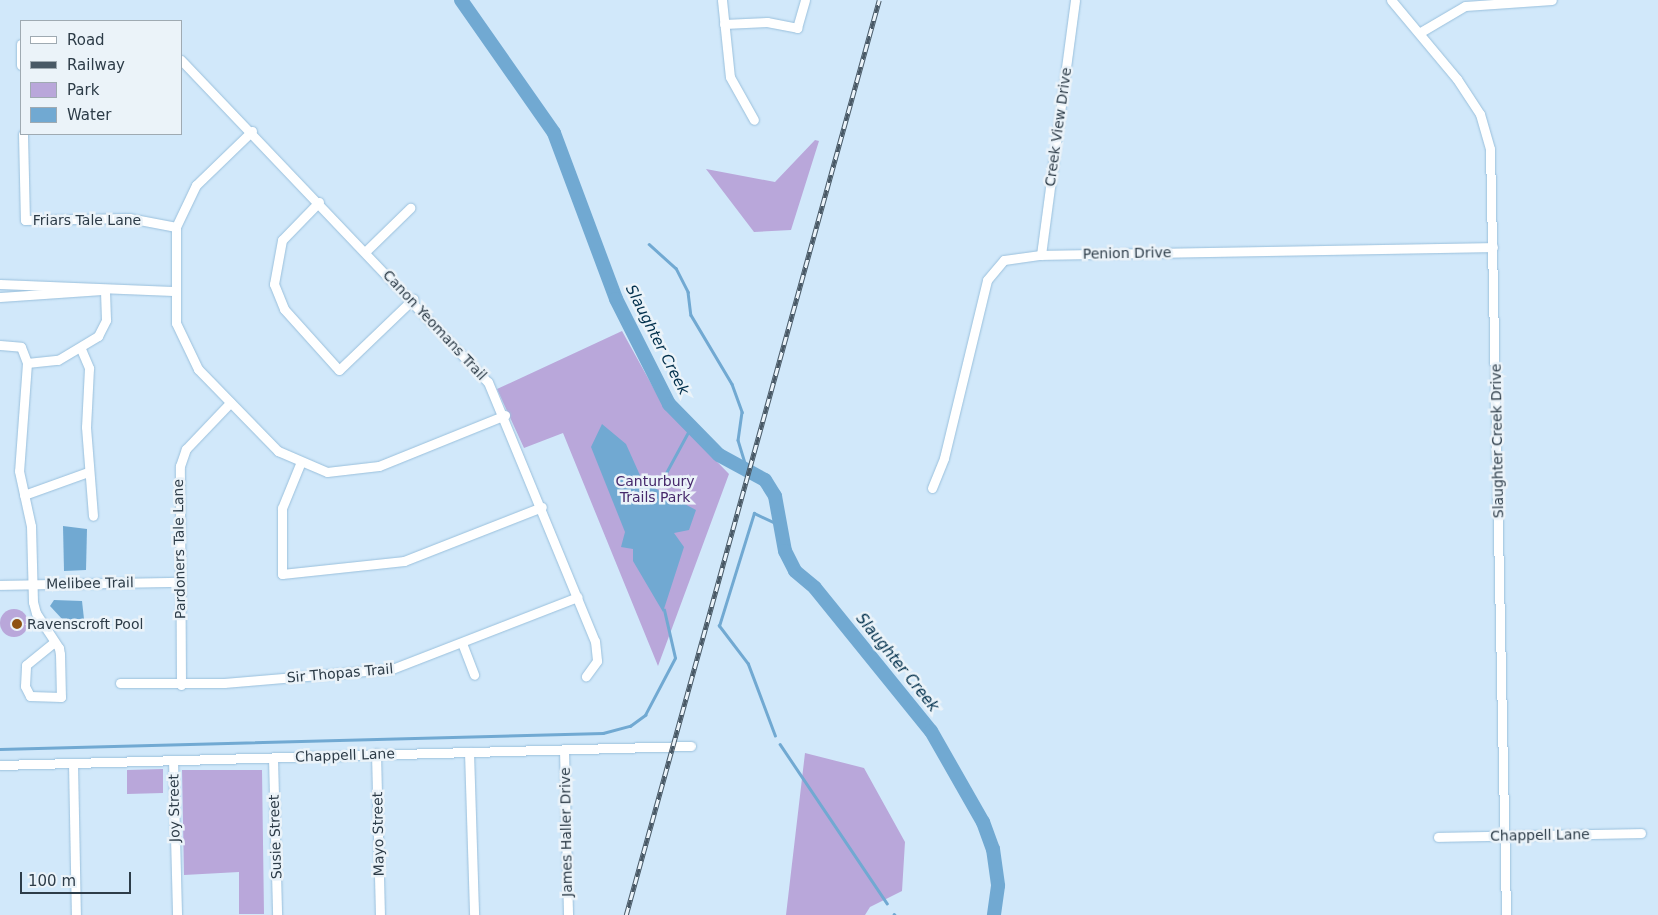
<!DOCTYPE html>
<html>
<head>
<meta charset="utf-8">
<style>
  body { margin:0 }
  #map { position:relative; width:1658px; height:915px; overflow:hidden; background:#d1e8fa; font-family:"DejaVu Sans",sans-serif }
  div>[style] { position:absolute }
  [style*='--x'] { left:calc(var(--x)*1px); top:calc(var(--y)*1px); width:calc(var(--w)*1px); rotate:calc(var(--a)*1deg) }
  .green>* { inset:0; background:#b9a7da }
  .round { border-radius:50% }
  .water>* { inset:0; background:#71a9d2 }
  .stream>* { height:2.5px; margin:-1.25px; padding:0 1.25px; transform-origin:1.25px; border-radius:1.25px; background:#71a9d2 }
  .river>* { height:14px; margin:-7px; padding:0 7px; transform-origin:7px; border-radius:7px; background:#71a9d2 }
  .roads { filter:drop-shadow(0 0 1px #9ac0dc) drop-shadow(0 0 1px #9ac0dc) }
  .minor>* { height:9px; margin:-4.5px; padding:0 4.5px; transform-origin:4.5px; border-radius:4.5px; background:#fff }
  .rail>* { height:4.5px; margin-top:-2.25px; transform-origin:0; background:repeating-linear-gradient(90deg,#ebf3f9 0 8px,#495966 0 16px); box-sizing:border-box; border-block:1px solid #495966 }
  .dots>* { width:14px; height:14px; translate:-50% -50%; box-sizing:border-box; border:2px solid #ebf3f9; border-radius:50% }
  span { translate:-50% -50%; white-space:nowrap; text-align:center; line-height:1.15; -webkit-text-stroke:5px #ebf3f9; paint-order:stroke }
  .street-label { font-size:14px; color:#2d3c48 }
  .park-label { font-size:14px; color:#46286b }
  .poi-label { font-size:14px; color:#2d3c48 }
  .left { translate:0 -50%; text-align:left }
  .water-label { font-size:15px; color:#002f4b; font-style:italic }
  .legend { position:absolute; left:20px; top:20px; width:162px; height:115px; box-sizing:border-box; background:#ebf3f9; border:1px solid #9faab2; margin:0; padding:6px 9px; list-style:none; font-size:15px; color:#2d3c48 }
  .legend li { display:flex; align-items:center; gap:10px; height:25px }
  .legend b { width:25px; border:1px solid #9faab2 }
  .scale { position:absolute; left:20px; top:872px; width:111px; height:22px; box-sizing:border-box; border:2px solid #2d3c48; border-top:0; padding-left:6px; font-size:15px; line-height:18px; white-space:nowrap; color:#2d3c48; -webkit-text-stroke:4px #ebf3f9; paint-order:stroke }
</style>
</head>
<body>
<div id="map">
  <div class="green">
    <div style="clip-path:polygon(815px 140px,819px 141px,791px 230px,754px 232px,706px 169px,775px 182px)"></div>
    <div style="clip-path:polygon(622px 331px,664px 407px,729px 474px,658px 666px,563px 433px,524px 448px,497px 389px)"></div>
    <div class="round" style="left:0;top:609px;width:28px;height:28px"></div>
    <div style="clip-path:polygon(805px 753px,864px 768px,905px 842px,902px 891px,870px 907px,865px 915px,786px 915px)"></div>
    <div style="clip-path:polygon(163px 769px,163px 793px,127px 794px,127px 770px)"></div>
    <div style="clip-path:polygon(182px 770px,262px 770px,264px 914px,239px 914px,239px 872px,184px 875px)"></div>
  </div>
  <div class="water">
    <div style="clip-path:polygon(602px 424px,626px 444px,643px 482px,696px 510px,689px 530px,674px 533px,684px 547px,663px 612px,633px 561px,633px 549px,621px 547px,625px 532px,591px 447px)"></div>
    <div style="clip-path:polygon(63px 526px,87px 529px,86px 570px,64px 571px)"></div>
    <div style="clip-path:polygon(54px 600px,82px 601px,84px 619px,63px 620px,50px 606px)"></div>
  </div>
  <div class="stream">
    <div style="--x:649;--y:244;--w:36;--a:42"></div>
    <div style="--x:676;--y:268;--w:27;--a:63"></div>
    <div style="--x:688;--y:292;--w:23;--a:83"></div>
    <div style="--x:691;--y:315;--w:80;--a:59.3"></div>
    <div style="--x:732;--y:384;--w:30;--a:70"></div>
    <div style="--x:742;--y:412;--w:28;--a:98"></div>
    <div style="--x:738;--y:440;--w:31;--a:73"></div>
    <div style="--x:660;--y:484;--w:65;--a:-61.5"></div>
    <div style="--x:775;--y:736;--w:77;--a:-110.6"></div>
    <div style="--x:748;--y:664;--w:48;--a:-127.3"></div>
    <div style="--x:719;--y:626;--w:118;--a:-72.8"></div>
    <div style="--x:754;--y:513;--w:29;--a:25"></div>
    <div style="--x:780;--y:744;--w:192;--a:56.1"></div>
    <div style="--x:0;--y:749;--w:603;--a:-1.52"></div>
    <div style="--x:603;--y:733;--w:28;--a:-15"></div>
    <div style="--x:630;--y:726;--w:19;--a:-36"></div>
    <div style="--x:645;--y:715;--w:64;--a:-62.2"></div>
    <div style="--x:675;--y:658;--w:49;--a:-102.9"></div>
    <div style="--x:894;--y:914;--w:1;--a:45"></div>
  </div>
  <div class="river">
    <div style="--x:461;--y:0;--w:162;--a:55"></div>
    <div style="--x:554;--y:133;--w:177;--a:69.5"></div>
    <div style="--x:616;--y:299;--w:118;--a:63.2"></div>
    <div style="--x:669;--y:404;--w:71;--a:45.6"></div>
    <div style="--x:719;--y:455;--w:52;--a:28.5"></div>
    <div style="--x:765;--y:480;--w:19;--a:58"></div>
    <div style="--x:775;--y:496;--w:56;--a:79.7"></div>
    <div style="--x:785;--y:551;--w:22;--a:63"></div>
    <div style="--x:795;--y:571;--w:26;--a:40"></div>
    <div style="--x:815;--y:588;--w:184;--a:51"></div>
    <div style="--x:931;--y:731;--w:105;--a:60.3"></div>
    <div style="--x:983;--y:822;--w:29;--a:70"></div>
    <div style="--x:993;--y:849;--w:37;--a:82"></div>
    <div style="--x:998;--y:886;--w:29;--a:98"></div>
  </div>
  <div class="roads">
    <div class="minor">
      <div style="--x:722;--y:0;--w:77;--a:84.1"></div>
      <div style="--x:730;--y:77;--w:49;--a:60.8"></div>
      <div style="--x:1391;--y:0;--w:103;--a:50.1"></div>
      <div style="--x:1457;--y:79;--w:42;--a:56.7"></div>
      <div style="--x:1480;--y:114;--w:36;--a:74"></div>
      <div style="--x:1490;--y:149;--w:766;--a:88.8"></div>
      <div style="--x:724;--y:24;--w:43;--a:-2.7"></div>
      <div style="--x:767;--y:22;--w:31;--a:11"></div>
      <div style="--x:797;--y:28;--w:29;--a:-74"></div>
      <div style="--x:1419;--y:33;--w:53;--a:-30.4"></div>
      <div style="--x:1465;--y:6;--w:87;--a:-3.9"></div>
      <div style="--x:21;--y:44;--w:21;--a:90"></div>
      <div style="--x:181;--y:60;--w:445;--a:46.4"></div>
      <div style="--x:488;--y:382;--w:280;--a:67.6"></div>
      <div style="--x:595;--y:641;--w:20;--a:84"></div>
      <div style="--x:597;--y:661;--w:19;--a:126"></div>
      <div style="--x:252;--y:131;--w:78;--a:136"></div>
      <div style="--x:196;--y:185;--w:47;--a:115.5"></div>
      <div style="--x:176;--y:227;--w:96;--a:90"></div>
      <div style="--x:176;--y:323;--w:51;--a:64.4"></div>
      <div style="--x:198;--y:369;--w:115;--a:45.7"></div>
      <div style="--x:278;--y:451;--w:53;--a:23.2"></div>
      <div style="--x:327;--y:472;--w:52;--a:-6.6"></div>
      <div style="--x:379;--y:466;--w:136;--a:-22"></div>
      <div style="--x:23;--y:134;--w:86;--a:88.7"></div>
      <div style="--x:25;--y:220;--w:104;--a:-1.1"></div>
      <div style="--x:129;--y:218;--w:48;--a:10.8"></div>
      <div style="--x:319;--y:202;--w:53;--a:134.2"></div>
      <div style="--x:282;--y:240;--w:45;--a:100.3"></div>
      <div style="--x:274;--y:284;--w:27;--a:68"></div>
      <div style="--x:284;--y:309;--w:82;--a:48"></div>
      <div style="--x:339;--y:370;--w:103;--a:-43.8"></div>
      <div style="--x:366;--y:251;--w:62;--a:-44.3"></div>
      <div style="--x:1041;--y:255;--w:257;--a:-82.4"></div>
      <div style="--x:0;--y:284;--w:173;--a:2.3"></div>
      <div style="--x:0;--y:297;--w:102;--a:-3.9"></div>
      <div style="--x:0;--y:345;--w:21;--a:5"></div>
      <div style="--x:21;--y:347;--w:17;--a:69"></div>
      <div style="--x:27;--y:363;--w:108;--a:94.2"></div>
      <div style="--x:19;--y:471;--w:56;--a:77.7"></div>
      <div style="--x:31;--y:526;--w:76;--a:88.5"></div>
      <div style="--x:33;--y:602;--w:11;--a:75"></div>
      <div style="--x:36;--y:613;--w:42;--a:56.7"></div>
      <div style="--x:59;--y:648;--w:6;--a:81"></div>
      <div style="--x:60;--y:654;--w:43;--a:88.7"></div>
      <div style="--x:61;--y:697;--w:31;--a:-178"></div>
      <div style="--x:30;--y:696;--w:11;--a:-117"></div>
      <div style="--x:25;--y:686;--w:21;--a:-87"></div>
      <div style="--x:26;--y:665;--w:36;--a:-39"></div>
      <div style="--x:81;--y:349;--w:21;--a:67"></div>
      <div style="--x:89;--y:368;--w:59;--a:92.9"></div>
      <div style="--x:86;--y:427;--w:89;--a:85.5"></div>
      <div style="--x:27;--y:363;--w:31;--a:-6"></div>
      <div style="--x:58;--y:360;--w:47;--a:-31"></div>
      <div style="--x:98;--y:336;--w:18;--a:-63"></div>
      <div style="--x:106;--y:320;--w:30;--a:-92"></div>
      <div style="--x:300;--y:464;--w:48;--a:112.2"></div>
      <div style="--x:282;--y:508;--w:66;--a:90"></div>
      <div style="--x:282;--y:574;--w:123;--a:-6.1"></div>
      <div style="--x:404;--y:561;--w:148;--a:-21.4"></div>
      <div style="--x:932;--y:488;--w:32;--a:-68"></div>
      <div style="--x:944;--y:458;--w:183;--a:-76.4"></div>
      <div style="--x:987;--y:280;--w:26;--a:-50"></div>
      <div style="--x:1004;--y:260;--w:37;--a:-8"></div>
      <div style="--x:1041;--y:255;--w:452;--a:-1"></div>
      <div style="--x:24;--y:495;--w:68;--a:-19.8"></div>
      <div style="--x:0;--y:585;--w:179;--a:-1"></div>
      <div style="--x:462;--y:643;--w:34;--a:69"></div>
      <div style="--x:120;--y:683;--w:104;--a:0"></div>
      <div style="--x:224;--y:683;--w:169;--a:-4.8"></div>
      <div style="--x:392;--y:669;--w:199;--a:-21.2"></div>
      <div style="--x:181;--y:685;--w:219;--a:-90.3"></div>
      <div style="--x:180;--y:466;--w:18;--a:-71"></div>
      <div style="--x:186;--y:449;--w:64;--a:-46.3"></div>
      <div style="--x:564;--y:750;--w:165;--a:88.6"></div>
      <div style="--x:469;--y:752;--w:163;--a:88.2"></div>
      <div style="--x:376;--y:753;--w:162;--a:88.6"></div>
      <div style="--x:273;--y:758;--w:157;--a:88.5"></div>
      <div style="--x:173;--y:760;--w:155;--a:88.5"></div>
      <div style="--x:73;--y:763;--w:152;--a:88.9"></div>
      <div style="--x:0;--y:765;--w:691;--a:-1.58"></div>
      <div style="--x:1438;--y:837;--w:203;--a:-1.1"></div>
    </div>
  </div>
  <div class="rail">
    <div style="--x:626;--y:915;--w:949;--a:-74.54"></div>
  </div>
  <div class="dots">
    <div style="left:17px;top:624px;background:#8f5314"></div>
  </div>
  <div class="street-label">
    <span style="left:1058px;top:127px;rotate:-82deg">Creek View Drive</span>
    <span style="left:87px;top:220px">Friars Tale Lane</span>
    <span style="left:1127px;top:253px;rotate:-1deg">Penion Drive</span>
    <span style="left:435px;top:325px;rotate:47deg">Canon Yeomans Trail</span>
    <span style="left:1497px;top:441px;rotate:-91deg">Slaughter Creek Drive</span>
    <span style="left:179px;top:549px;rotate:-91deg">Pardoners Tale Lane</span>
    <span style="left:90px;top:583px;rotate:-1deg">Melibee Trail</span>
    <span style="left:340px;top:673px;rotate:-5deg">Sir Thopas Trail</span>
    <span style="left:345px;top:755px;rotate:-2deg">Chappell Lane</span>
    <span style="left:174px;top:808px;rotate:-91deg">Joy Street</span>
    <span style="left:566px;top:832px;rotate:-91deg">James Haller Drive</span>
    <span style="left:378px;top:834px;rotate:-91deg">Mayo Street</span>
    <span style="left:1540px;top:835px;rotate:-1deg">Chappell Lane</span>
    <span style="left:275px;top:837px;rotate:-92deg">Susie Street</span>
  </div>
  <div class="park-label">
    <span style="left:655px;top:489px">Canturbury<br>Trails Park</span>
  </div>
  <div class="poi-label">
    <span class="left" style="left:27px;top:624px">Ravenscroft Pool</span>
  </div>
  <div class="water-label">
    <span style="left:657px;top:340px;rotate:63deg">Slaughter Creek</span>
    <span style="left:897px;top:663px;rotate:51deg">Slaughter Creek</span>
  </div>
  <ul class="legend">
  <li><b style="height:6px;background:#fff"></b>Road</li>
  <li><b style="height:6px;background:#495966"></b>Railway</li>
  <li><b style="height:14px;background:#b9a7da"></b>Park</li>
  <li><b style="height:14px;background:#71a9d2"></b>Water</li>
  </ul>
  <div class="scale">100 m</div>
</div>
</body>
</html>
